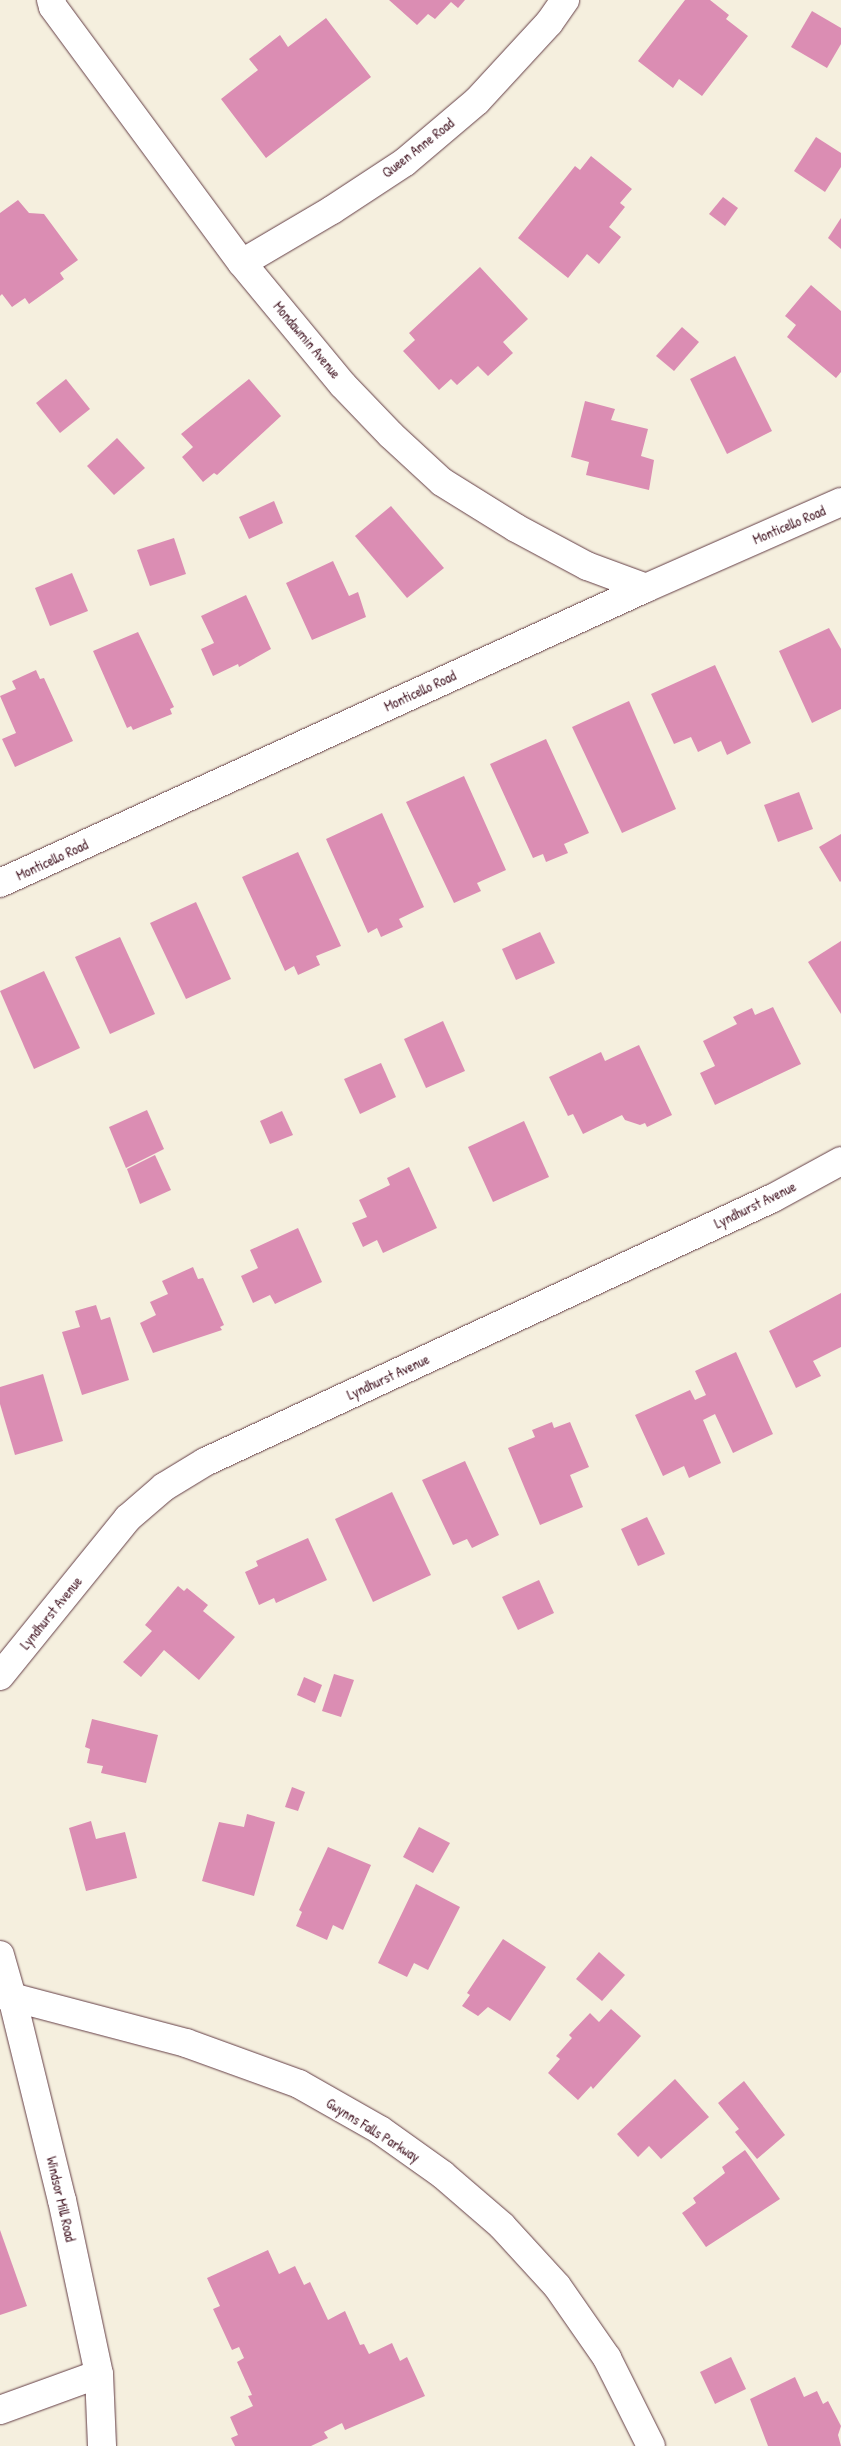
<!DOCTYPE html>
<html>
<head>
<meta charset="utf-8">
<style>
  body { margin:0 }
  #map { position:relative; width:841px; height:2446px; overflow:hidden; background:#f5efde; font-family:"Patrick Hand",sans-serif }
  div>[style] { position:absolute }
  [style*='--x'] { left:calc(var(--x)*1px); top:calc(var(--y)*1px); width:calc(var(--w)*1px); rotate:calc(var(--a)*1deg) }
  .building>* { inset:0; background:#db8db3 }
  .roads { filter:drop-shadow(0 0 1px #643e46) drop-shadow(0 0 1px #643e46) }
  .street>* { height:28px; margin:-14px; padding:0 14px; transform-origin:14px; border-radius:14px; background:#fff }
  .secondary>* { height:28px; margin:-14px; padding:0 14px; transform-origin:14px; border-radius:14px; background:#fff }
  span { translate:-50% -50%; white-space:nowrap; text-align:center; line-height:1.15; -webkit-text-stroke:4px #fff; paint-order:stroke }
  .street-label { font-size:14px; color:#4a1f2b }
</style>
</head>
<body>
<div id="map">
  <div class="building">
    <div style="clip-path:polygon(389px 0,465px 0,458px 8px,451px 2px,435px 19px,428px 14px,417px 25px)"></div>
    <div style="clip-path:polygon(685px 0,710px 0,729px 15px,726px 19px,748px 36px,702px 96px,679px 79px,673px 88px,638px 61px)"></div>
    <div style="clip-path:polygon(812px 11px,841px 28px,841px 44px,827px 68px,791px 47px)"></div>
    <div style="clip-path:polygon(326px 18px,371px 77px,266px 158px,221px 99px,258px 70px,249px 59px,280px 35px,288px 47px)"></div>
    <div style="clip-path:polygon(816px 137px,841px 153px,841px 167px,825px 192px,794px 171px)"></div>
    <div style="clip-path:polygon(591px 156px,632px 189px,620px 203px,625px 207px,609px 227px,621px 237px,599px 264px,587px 254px,568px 278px,518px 238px,575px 166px,580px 170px)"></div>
    <div style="clip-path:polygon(723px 197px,738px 208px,725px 226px,709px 214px)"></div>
    <div style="clip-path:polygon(18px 200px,29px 213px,44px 214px,78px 260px,60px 273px,64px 279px,29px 304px,25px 298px,12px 307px,2px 294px,0 296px,0 213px)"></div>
    <div style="clip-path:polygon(841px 218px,841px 249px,828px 238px)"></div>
    <div style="clip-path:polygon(480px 267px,528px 319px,503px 342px,513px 353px,488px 376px,478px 366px,457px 385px,451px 379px,439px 390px,403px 351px,415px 340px,409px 333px)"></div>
    <div style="clip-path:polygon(811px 285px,841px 311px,841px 372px,836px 378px,787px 337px,796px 325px,785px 316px)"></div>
    <div style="clip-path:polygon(682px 327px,699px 342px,674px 371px,656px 356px)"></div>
    <div style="clip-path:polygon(735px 356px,772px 431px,727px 454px,690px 379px)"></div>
    <div style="clip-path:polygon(66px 379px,90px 409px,60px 433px,36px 403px)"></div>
    <div style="clip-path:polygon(249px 379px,281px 416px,217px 475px,214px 473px,203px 482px,182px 457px,193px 447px,181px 434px)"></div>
    <div style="clip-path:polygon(585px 401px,615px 409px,611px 420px,648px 429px,641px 456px,654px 460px,649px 490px,586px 475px,589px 462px,571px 457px)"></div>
    <div style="clip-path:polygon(117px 438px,145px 468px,114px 495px,87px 466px)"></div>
    <div style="clip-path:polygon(274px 501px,283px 523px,249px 539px,239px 517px)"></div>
    <div style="clip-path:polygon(391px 506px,444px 568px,407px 598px,355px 536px)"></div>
    <div style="clip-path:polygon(174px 538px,186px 574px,150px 586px,137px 550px)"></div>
    <div style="clip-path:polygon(333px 561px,349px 596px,358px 592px,366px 617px,312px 640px,286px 583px)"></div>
    <div style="clip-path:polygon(72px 573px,88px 611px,50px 626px,35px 588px)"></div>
    <div style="clip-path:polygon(246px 595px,271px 649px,239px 667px,238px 664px,213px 676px,201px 649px,214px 643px,201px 616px)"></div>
    <div style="clip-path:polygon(829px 628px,841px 649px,841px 709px,812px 723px,779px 651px)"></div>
    <div style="clip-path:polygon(138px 632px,174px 707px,170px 709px,172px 714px,133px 730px,131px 726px,127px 728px,93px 651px)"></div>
    <div style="clip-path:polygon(715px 665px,751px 743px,727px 755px,721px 741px,698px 752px,691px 737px,674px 744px,651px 694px)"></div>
    <div style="clip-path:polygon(36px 670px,40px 679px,44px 678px,73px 741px,15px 767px,2px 739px,16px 733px,0 696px,16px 689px,12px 681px)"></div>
    <div style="clip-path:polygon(629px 701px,676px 809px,622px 833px,572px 727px)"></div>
    <div style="clip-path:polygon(546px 739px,589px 833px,564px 844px,568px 853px,546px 862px,543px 854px,533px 858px,490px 764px)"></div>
    <div style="clip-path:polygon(464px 776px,506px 870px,477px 883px,481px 891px,454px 903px,406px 802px)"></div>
    <div style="clip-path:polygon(799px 792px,813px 829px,778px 842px,764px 805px)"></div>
    <div style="clip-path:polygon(382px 813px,424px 907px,399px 919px,403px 927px,381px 937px,377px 928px,368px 933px,326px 839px)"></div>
    <div style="clip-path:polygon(841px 834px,841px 881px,840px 882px,819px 847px)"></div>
    <div style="clip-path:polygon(298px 852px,341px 946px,316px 956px,320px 965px,298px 975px,294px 966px,285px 971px,242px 877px)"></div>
    <div style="clip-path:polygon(196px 902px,231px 979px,186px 999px,150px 923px)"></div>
    <div style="clip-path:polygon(540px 932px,555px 963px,516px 980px,502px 949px)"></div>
    <div style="clip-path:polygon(120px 937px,155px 1014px,110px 1034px,75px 957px)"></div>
    <div style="clip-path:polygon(841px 941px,841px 1014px,808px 962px)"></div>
    <div style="clip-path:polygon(44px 971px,80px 1048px,34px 1069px,0 991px)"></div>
    <div style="clip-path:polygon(773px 1007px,801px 1064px,715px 1105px,700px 1073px,715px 1066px,703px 1041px,737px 1024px,733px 1017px,752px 1008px,755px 1015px)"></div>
    <div style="clip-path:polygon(443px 1021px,465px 1071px,426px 1088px,404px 1039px)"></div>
    <div style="clip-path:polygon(639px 1045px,672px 1115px,647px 1127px,645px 1123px,640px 1125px,625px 1120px,622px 1115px,583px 1134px,573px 1114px,568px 1116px,549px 1077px,601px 1052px,605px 1061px)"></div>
    <div style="clip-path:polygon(381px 1063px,396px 1097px,360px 1114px,344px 1079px)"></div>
    <div style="clip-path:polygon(147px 1110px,164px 1149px,126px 1168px,109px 1127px)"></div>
    <div style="clip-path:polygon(282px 1111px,293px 1135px,270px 1144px,260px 1121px)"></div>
    <div style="clip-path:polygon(524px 1121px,549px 1177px,493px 1202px,468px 1147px)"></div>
    <div style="clip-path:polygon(155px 1155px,171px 1190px,140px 1204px,127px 1169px)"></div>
    <div style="clip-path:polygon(409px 1167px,437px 1228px,383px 1253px,377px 1240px,363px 1247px,352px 1223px,367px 1217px,359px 1200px,390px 1185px,387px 1178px)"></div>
    <div style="clip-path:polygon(298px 1228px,322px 1282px,275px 1304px,270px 1295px,253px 1303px,241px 1276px,258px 1268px,250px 1250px)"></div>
    <div style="clip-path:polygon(193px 1267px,198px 1279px,203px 1278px,224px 1325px,220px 1327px,222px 1330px,153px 1353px,140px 1323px,156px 1315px,150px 1302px,168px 1294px,162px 1281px)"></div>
    <div style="clip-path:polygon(841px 1293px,841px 1347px,813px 1361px,821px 1376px,796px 1388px,769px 1331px)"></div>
    <div style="clip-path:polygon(96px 1305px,101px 1320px,110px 1317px,129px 1380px,82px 1395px,62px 1332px,80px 1327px,75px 1311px)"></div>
    <div style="clip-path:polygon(736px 1352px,773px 1434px,733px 1453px,715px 1414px,703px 1420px,721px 1463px,689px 1478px,684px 1466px,663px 1476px,635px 1415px,690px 1390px,695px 1400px,706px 1395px,695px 1371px)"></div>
    <div style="clip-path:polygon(43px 1374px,63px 1441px,15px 1455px,0 1404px,0 1387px)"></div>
    <div style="clip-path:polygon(552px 1422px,554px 1428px,570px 1422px,589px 1467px,570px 1475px,583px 1507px,540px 1525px,508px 1448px,535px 1437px,532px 1430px)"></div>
    <div style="clip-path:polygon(465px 1461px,499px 1535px,472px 1548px,467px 1539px,453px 1545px,422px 1480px)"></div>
    <div style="clip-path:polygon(392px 1492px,431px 1575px,373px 1602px,335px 1519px)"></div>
    <div style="clip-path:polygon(647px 1517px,665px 1554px,638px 1566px,621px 1529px)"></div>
    <div style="clip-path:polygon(308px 1538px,327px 1580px,276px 1603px,274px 1598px,259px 1605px,245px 1572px,258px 1566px,256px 1561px)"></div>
    <div style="clip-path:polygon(539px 1580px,554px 1613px,518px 1630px,502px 1597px)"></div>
    <div style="clip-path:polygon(178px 1586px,184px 1591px,187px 1588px,208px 1605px,203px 1611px,235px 1637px,199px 1680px,164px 1650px,141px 1677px,123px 1662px,152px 1631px,145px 1625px)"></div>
    <div style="clip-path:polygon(334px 1674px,354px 1680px,341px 1717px,322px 1711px)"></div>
    <div style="clip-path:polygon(304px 1677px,322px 1685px,315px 1703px,297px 1695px)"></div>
    <div style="clip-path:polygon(92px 1719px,158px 1735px,146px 1783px,101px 1773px,103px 1766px,87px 1763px,90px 1749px,85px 1747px)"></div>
    <div style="clip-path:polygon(292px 1787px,305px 1792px,298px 1811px,285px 1807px)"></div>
    <div style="clip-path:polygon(247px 1814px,275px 1822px,254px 1896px,202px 1881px,219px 1822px,244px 1827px)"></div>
    <div style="clip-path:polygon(91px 1821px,96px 1839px,125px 1832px,137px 1878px,86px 1891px,69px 1828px)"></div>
    <div style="clip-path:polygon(419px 1827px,450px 1843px,433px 1873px,403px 1857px)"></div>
    <div style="clip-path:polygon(328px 1847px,371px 1865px,343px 1930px,333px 1925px,327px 1940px,296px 1926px,302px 1912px,299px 1910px)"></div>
    <div style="clip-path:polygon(416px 1884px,460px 1907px,428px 1970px,414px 1963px,407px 1977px,378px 1963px)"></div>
    <div style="clip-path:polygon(503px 1939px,546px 1967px,510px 2021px,488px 2007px,478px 2016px,462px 2006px,470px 1995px,467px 1993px)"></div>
    <div style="clip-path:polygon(599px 1952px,625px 1975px,602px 2001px,576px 1979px)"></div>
    <div style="clip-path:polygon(611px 2009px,641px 2036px,593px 2089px,591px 2086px,578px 2100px,548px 2073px,560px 2059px,556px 2056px,572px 2038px,569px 2035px,590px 2013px,599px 2022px)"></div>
    <div style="clip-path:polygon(675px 2079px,709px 2117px,661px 2159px,649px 2146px,638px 2157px,617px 2134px)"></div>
    <div style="clip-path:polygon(744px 2081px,785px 2135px,757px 2159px,735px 2132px,739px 2129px,718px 2103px)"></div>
    <div style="clip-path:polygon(745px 2150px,780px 2199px,706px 2247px,682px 2213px,696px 2203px,693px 2198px,725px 2173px,722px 2167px)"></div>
    <div style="clip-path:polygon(0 2230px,27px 2306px,0 2315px)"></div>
    <div style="clip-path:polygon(268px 2250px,279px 2274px,295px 2266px,304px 2285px,310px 2282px,328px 2320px,345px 2311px,360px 2345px,364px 2344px,369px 2354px,392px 2343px,400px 2361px,407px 2357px,425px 2396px,345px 2430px,342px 2423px,324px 2432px,328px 2438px,311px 2446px,235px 2446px,231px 2438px,238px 2435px,230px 2417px,253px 2406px,248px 2396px,252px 2395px,237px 2362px,244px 2358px,239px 2347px,232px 2350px,213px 2309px,220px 2306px,207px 2278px)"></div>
    <div style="clip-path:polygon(731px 2357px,746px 2389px,715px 2404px,700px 2372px)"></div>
    <div style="clip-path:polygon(795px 2377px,804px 2397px,817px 2391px,823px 2404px,828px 2401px,841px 2426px,838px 2435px,841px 2446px,768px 2446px,750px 2399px)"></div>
  </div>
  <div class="roads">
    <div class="street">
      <div style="--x:51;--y:0;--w:7;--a:74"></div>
      <div style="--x:53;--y:7;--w:318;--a:53.6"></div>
      <div style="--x:242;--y:263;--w:158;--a:50.4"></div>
      <div style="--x:343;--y:385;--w:69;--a:46.2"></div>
      <div style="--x:391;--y:435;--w:69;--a:42.7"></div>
      <div style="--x:442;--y:482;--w:87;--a:31.9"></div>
      <div style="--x:516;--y:528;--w:81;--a:28.2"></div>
      <div style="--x:587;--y:566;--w:63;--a:20.4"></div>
      <div style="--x:242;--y:263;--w:104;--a:-30.5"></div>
      <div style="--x:332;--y:210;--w:87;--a:-33.3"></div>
      <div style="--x:405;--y:162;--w:94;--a:-40.3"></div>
      <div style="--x:477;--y:101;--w:106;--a:-47.3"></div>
      <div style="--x:549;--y:23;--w:28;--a:-55"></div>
      <div style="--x:0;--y:883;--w:710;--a:-24.54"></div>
      <div style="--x:646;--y:588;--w:213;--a:-23.8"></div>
      <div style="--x:0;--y:1995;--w:12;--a:9"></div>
      <div style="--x:12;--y:1997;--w:209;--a:76.2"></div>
      <div style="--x:62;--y:2200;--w:178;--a:78"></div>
      <div style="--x:99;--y:2374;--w:72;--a:87.6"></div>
      <div style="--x:0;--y:2410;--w:105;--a:-20"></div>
    </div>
    <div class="secondary">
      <div style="--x:0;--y:1676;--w:203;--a:-51"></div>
      <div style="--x:128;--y:1518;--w:48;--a:-40.7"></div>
      <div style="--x:164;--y:1487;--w:48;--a:-31.4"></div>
      <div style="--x:205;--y:1462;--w:626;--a:-24.93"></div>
      <div style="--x:773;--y:1198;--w:77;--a:-28.6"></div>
      <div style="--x:0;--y:1955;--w:44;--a:74.1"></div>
      <div style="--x:12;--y:1997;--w:180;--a:14.8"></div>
      <div style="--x:186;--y:2043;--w:120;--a:19.9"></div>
      <div style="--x:299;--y:2084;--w:93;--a:29.6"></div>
      <div style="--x:380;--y:2130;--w:77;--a:35.5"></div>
      <div style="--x:443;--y:2175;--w:78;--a:40.8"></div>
      <div style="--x:502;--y:2226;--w:81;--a:47.5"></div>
      <div style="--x:557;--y:2286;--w:88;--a:55.2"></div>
      <div style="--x:607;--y:2358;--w:98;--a:63.4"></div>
    </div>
  </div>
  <div class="street-label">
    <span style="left:418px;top:148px;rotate:-38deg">Queen Anne Road</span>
    <span style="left:307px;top:340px;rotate:50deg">Mondawmin Avenue</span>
    <span style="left:789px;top:525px;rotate:-23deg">Monticello Road</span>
    <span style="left:420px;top:691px;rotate:-25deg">Monticello Road</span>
    <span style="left:52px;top:860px;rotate:-25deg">Monticello Road</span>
    <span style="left:755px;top:1205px;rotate:-26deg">Lyndhurst Avenue</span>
    <span style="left:388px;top:1377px;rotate:-25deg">Lyndhurst Avenue</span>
    <span style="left:51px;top:1613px;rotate:-51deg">Lyndhurst Avenue</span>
    <span style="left:373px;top:2130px;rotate:32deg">Gwynns Falls Parkway</span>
    <span style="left:61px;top:2199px;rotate:77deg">Windsor Mill Road</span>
  </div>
</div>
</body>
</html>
